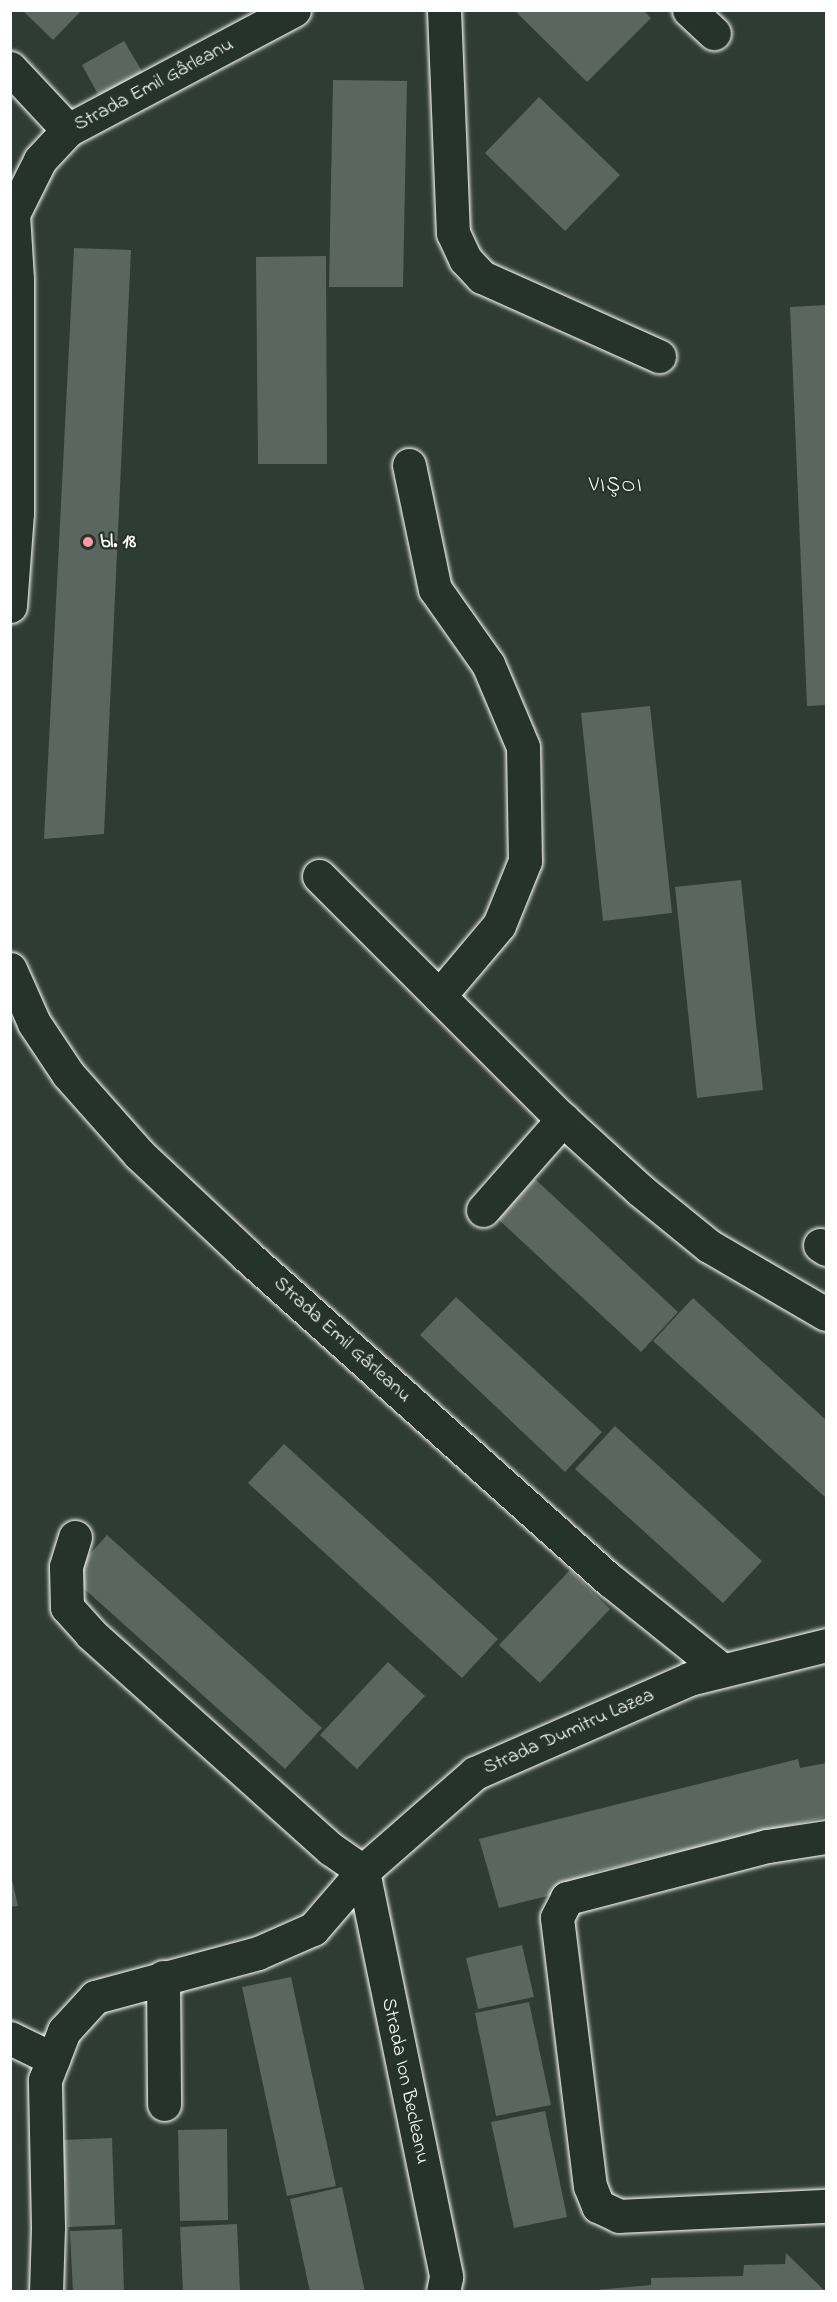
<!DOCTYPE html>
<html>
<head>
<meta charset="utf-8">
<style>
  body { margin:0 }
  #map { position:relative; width:837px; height:2302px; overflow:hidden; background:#2f3b35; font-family:"Indie Flower",sans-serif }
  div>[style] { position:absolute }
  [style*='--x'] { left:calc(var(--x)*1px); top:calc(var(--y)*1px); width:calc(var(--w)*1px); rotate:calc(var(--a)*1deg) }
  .building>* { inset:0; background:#5b6661 }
  .roads { filter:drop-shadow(0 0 2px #fff) drop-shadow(0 0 2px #fff) }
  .minor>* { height:33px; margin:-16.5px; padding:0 16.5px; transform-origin:16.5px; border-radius:16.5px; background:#26332d }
  .dots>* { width:16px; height:16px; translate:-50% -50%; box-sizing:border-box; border:3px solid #26332d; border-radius:50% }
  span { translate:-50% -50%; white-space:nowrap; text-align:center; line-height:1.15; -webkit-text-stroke:4.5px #26332d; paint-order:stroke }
  .street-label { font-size:20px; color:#fff }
  .poi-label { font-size:20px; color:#fff; font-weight:700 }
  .left { translate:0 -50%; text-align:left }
  .neighbourhood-label { font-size:21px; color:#fff; letter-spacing:1.5px }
  .frame { position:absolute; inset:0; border:12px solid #fff; pointer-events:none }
</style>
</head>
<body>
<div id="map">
  <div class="building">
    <div style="clip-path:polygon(22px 10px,82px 10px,53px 40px)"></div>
    <div style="clip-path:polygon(514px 10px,643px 10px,651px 18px,587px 82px)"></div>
    <div style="clip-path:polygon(124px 41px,143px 73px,100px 98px,82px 65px)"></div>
    <div style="clip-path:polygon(333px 80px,407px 81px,403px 287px,329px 287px)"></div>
    <div style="clip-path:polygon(539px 97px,620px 175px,565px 231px,485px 153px)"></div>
    <div style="clip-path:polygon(74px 248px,131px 250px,104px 834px,44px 839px)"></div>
    <div style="clip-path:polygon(326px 256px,327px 464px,258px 464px,256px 257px)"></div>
    <div style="clip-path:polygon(826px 305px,826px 705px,807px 706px,790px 307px)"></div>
    <div style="clip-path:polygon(650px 706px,672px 913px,603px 921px,581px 713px)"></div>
    <div style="clip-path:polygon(741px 880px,763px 1090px,697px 1098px,675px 887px)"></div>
    <div style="clip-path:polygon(535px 1179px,678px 1312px,641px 1352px,498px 1219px)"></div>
    <div style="clip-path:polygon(456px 1297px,602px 1432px,565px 1472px,420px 1335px)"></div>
    <div style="clip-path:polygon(693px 1298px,826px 1420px,826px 1498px,653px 1341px)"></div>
    <div style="clip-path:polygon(615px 1426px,762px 1561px,723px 1603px,575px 1469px)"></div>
    <div style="clip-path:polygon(284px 1444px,498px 1639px,462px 1678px,248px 1483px)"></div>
    <div style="clip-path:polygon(107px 1535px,322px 1728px,285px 1769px,70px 1576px)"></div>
    <div style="clip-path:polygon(570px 1570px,610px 1609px,540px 1683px,499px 1645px)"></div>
    <div style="clip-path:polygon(388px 1662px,425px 1696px,357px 1769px,320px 1735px)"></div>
    <div style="clip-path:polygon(798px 1759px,800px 1768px,826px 1763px,826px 1817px,594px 1872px,597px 1884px,499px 1908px,479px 1839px)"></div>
    <div style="clip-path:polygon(11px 1875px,18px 1906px,10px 1907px,10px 1876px)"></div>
    <div style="clip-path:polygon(522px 1945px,534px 1997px,478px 2009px,466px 1958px)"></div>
    <div style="clip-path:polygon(291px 1977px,336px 2186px,287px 2196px,242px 1987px)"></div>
    <div style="clip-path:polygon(529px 2002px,551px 2105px,496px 2116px,475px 2013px)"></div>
    <div style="clip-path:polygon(545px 2111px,567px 2217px,514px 2228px,491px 2122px)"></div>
    <div style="clip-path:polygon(227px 2129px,228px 2220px,180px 2221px,178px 2130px)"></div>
    <div style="clip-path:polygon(112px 2138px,115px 2225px,68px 2227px,63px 2140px)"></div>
    <div style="clip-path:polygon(342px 2187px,365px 2292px,310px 2292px,290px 2199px)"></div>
    <div style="clip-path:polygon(237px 2224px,240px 2292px,183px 2292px,180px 2227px)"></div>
    <div style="clip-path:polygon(122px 2229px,124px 2292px,73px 2292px,70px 2231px)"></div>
    <div style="clip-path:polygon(786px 2253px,826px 2292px,573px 2292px,651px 2285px,651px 2278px,743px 2276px,744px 2265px,785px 2264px)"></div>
  </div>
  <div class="roads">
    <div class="minor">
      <div style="--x:444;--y:10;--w:223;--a:87.7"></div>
      <div style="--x:453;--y:233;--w:29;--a:65"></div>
      <div style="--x:465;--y:259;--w:25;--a:47"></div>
      <div style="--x:482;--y:277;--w:194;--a:24.1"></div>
      <div style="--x:689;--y:10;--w:34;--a:43"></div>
      <div style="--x:10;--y:68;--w:85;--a:46.9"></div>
      <div style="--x:409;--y:465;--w:127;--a:78.2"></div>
      <div style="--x:435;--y:589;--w:92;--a:54.8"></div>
      <div style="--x:488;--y:664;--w:90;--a:67.1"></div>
      <div style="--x:523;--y:747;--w:114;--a:89"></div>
      <div style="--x:525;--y:861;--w:69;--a:112.1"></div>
      <div style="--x:499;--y:925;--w:93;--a:130.2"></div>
      <div style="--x:10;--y:606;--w:93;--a:-85.7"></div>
      <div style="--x:17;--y:513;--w:234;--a:-90"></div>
      <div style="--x:17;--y:279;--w:65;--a:-93.5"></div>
      <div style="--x:13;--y:214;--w:60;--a:-63.4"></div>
      <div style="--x:40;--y:160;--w:41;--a:-47"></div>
      <div style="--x:68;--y:130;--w:256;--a:-28"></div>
      <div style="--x:319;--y:876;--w:339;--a:45"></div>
      <div style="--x:559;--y:1116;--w:110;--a:42.4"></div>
      <div style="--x:640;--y:1190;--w:89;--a:39.1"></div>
      <div style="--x:709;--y:1246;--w:135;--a:30.2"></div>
      <div style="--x:10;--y:969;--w:59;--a:66"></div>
      <div style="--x:34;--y:1023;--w:61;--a:56.3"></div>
      <div style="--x:68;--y:1074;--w:107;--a:48.4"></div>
      <div style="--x:139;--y:1154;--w:147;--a:43.3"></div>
      <div style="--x:246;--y:1255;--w:489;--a:41.8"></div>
      <div style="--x:611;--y:1581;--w:142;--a:38.7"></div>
      <div style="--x:483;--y:1210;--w:121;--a:-48.7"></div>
      <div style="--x:820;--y:1245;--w:7;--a:34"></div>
      <div style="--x:75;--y:1537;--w:31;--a:107"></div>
      <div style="--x:66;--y:1567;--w:40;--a:88.6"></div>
      <div style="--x:67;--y:1607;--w:36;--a:48"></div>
      <div style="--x:91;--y:1634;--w:322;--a:41.9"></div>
      <div style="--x:331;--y:1849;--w:39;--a:35"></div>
      <div style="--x:363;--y:1871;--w:414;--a:78.4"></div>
      <div style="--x:446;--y:2277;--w:15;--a:101"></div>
      <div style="--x:826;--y:1837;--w:60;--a:171.3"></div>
      <div style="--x:767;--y:1846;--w:207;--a:165.4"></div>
      <div style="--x:567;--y:1898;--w:22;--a:117"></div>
      <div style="--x:557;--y:1918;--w:270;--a:83"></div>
      <div style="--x:590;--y:2186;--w:22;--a:68"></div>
      <div style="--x:598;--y:2206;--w:23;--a:25"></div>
      <div style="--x:619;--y:2216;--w:207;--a:-2.8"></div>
      <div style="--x:163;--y:1977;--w:127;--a:89.5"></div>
      <div style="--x:10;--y:2038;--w:48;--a:26"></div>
      <div style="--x:46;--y:2292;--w:65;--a:-88.2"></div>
      <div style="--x:48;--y:2227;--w:147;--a:-91.2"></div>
      <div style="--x:45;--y:2080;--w:53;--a:-68.8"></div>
      <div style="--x:64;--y:2031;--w:46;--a:-47.6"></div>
      <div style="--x:95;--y:1997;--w:169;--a:-15.1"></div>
      <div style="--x:258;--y:1953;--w:60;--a:-23.6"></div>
      <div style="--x:313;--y:1929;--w:77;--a:-49.2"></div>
      <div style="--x:363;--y:1871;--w:149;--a:-41.2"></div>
      <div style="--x:475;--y:1773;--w:234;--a:-23.7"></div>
      <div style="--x:689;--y:1679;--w:141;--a:-13.9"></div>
    </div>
  </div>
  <div class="dots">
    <div style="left:88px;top:542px;background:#ff9aa2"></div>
  </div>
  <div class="street-label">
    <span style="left:154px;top:85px;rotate:-28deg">Strada Emil Gârleanu</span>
    <span style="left:342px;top:1340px;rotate:42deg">Strada Emil Gârleanu</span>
    <span style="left:569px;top:1732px;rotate:-24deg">Strada Dumitru Lazea</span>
    <span style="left:405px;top:2081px;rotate:78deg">Strada Ion Becleanu</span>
  </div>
  <div class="poi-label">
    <span class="left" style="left:100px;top:542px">bl. 18</span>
  </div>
  <div class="neighbourhood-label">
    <span style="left:616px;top:486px">VIŞOI</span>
  </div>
  <div class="frame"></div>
</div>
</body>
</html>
